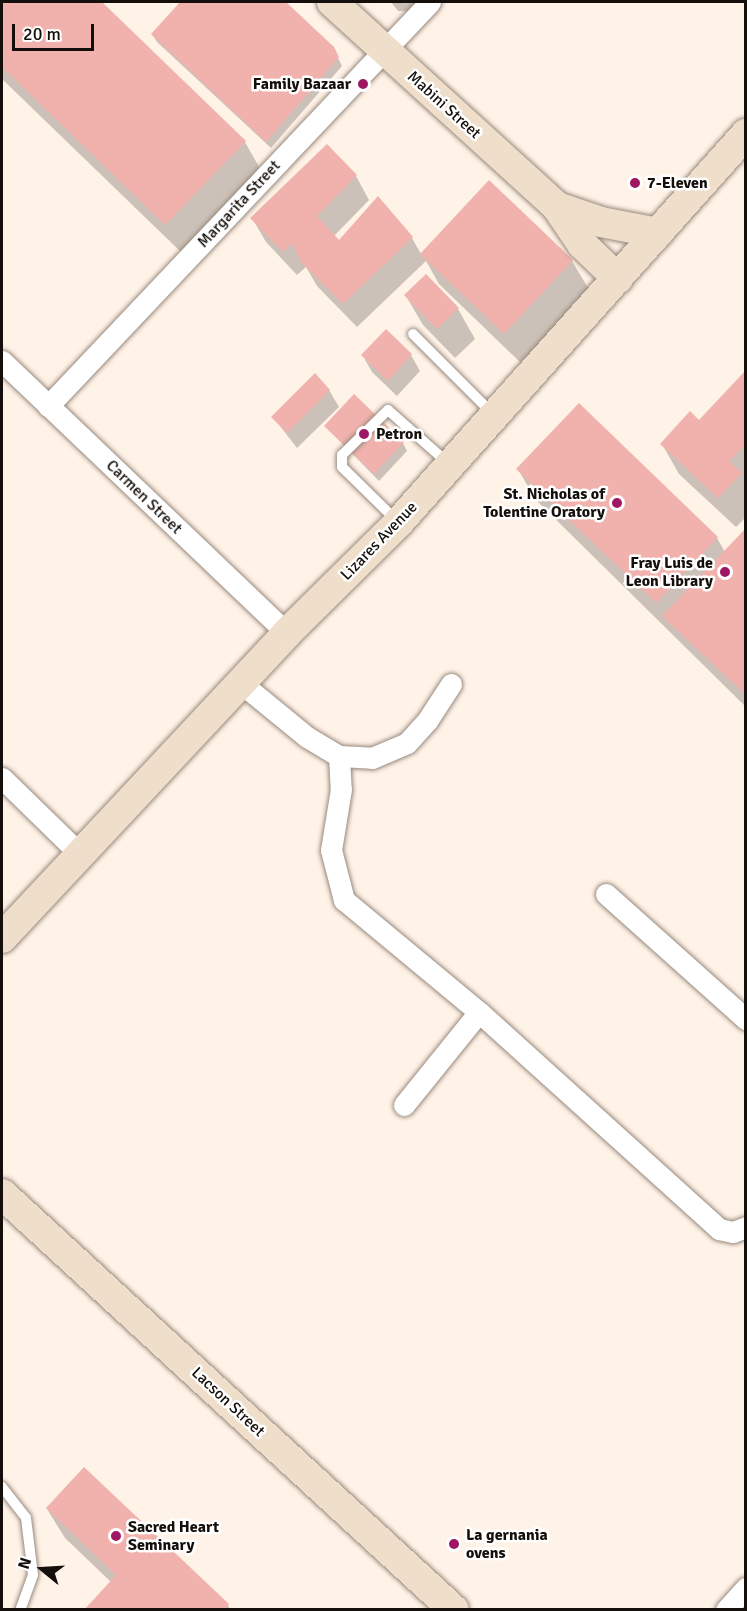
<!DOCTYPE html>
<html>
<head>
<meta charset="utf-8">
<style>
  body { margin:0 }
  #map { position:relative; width:747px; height:1611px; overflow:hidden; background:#fff2e7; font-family:Signika,sans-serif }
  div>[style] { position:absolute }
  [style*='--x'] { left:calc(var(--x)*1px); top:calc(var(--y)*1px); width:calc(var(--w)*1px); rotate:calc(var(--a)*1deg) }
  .shadow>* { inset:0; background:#0003 }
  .building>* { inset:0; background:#f1b2ae }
  .roads { filter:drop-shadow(0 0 2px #988a7e) drop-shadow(0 0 2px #988a7e) }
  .lane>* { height:10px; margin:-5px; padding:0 5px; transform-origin:5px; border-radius:5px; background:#fff }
  .street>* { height:21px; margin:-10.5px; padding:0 10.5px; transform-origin:10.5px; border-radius:10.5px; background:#fff }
  .secondary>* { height:30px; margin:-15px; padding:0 15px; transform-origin:15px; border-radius:15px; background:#eedeca }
  .dots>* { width:16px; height:16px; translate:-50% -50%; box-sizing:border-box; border:3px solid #fff; border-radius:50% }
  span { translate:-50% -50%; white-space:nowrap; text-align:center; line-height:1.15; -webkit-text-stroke:5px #fff; paint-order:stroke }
  .poi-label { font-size:16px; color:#140f0a; font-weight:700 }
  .right { translate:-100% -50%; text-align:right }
  .left { translate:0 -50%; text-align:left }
  .street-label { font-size:16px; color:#140f0a }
  .frame { position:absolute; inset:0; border:3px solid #140f0a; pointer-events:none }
  .north { position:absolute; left:12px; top:1539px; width:60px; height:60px; -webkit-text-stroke:4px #fff; paint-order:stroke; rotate:288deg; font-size:16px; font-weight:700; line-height:24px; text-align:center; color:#140f0a }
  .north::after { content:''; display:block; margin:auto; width:21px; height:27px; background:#140f0a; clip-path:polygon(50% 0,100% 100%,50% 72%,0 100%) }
  .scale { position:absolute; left:12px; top:24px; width:82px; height:27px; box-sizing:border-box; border:3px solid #140f0a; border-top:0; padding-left:8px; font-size:18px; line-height:21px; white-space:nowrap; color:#140f0a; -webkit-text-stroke:4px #fff; paint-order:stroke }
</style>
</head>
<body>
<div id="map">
  <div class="shadow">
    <div style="clip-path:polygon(2px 2px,100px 2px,245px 142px,262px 172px,183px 254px,2px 79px)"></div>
    <div style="clip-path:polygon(183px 2px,283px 2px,333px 48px,342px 66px,271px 148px,157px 42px,152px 34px)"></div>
    <div style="clip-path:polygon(391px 2px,433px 2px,422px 12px,398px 11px)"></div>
    <div style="clip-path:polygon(356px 176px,369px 200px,334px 236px,339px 242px,412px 238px,421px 254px,489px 182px,572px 261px,590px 291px,521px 363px,439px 284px,426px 261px,357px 327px,317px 286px,306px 267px,297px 275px,266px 242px,252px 218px)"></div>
    <div style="clip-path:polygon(406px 296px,458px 309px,475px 339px,455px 358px,423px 325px)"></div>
    <div style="clip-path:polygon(411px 355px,420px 371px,397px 396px,372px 372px,363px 356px)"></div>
    <div style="clip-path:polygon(746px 372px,746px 517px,736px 527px,679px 474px,662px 444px,699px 422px)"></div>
    <div style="clip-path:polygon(329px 390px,339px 407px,297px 448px,273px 417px)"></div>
    <div style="clip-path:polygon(579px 405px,717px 538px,725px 552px,746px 530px,746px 707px,535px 499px,518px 469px)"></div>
    <div style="clip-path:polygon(326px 427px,403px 443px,407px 451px,379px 481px)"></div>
    <div style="clip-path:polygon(84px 1469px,228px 1605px,230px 1610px,86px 1610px,112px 1583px,65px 1538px,47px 1509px)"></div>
  </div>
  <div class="building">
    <div style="clip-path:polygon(2px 2px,102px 2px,246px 141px,165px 225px,2px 67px)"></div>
    <div style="clip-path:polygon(180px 2px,286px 2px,334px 47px,339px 57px,266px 142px,151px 34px)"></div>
    <div style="clip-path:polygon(327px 144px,357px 175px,317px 216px,339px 240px,378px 196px,413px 237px,343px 304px,301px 262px,292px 243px,283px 252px,250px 218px)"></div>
    <div style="clip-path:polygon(489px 180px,573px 260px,504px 334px,420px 254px)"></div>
    <div style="clip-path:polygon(426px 274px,459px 308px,437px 329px,404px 295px)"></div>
    <div style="clip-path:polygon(386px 329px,412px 354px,388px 381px,361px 355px)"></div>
    <div style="clip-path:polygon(746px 370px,746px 444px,729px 461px,742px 473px,718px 498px,660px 444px,690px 411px,699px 420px)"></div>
    <div style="clip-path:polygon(315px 373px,330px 390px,287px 433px,271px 417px)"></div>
    <div style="clip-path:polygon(354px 394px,404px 442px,374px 474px,324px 426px)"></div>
    <div style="clip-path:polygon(579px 403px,718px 537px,656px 603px,516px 469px)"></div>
    <div style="clip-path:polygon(746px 528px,746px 695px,662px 616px)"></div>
    <div style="clip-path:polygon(84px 1467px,229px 1604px,225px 1610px,84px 1610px,116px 1575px,46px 1508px)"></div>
  </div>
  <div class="roads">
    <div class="lane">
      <div style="--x:413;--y:334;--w:112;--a:45"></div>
      <div style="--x:398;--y:522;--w:78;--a:-135.5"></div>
      <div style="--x:342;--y:467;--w:12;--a:-90"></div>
      <div style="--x:342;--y:455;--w:64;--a:-44.4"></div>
      <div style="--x:388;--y:410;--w:80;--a:41.5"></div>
      <div style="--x:2;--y:1487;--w:39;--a:52"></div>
      <div style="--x:26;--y:1518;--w:57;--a:83"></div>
      <div style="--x:33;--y:1575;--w:37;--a:110"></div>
    </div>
    <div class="street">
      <div style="--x:2;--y:361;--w:394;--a:43.7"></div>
      <div style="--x:48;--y:406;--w:556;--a:-46.6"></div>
      <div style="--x:241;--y:683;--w:85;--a:39.3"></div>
      <div style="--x:307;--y:737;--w:37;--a:31"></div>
      <div style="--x:339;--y:756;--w:33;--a:87"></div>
      <div style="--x:341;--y:789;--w:62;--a:99.3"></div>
      <div style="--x:331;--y:850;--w:52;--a:75.4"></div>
      <div style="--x:344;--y:900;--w:175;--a:39.7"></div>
      <div style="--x:479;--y:1012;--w:324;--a:42.1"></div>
      <div style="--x:719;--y:1229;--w:14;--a:12"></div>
      <div style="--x:733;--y:1232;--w:14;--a:-21"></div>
      <div style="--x:339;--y:756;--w:33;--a:3"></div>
      <div style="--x:372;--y:758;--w:38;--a:-23"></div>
      <div style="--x:407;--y:743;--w:30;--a:-48"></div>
      <div style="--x:427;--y:721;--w:44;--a:-57"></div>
      <div style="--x:2;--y:778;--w:109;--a:44.3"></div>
      <div style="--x:606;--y:894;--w:188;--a:41.8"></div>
      <div style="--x:404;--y:1105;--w:119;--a:-51.1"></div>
      <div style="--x:726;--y:1610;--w:30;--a:-48"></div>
    </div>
    <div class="secondary">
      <div style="--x:332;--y:2;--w:304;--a:42.3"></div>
      <div style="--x:557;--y:207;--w:45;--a:56"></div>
      <div style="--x:582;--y:244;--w:50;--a:44.2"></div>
      <div style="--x:557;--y:207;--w:46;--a:18.8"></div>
      <div style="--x:601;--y:222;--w:58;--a:10.9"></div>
      <div style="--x:2;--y:938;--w:417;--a:-46.9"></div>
      <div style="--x:287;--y:633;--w:158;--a:-44.7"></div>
      <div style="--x:399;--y:522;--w:521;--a:-48.19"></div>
      <div style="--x:2;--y:1194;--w:614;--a:42.63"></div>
    </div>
  </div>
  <div class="dots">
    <div style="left:363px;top:84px;background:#9f1663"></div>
    <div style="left:635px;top:183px;background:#9f1663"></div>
    <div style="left:364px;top:434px;background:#9f1663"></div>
    <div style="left:617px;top:503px;background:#9f1663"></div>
    <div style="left:725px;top:572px;background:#9f1663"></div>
    <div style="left:116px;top:1536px;background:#9f1663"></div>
    <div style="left:454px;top:1544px;background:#9f1663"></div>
  </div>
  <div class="poi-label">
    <span class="right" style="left:351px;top:84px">Family Bazaar</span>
    <span class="left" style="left:647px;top:183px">7-Eleven</span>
    <span class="left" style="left:376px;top:434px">Petron</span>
    <span class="right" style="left:605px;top:503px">St. Nicholas of<br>Tolentine Oratory</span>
    <span class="right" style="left:713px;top:572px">Fray Luis de<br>Leon Library</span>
    <span class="left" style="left:128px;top:1536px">Sacred Heart<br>Seminary</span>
    <span class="left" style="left:466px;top:1544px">La gernania<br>ovens</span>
  </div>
  <div class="street-label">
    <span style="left:444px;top:105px;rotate:42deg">Mabini Street</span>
    <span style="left:239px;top:204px;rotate:-47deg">Margarita Street</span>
    <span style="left:144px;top:497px;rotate:44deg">Carmen Street</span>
    <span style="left:379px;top:541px;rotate:-46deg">Lizares Avenue</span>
    <span style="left:228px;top:1402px;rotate:43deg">Lacson Street</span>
  </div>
  <div class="frame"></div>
  <div class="north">N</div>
  <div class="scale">20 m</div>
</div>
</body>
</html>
